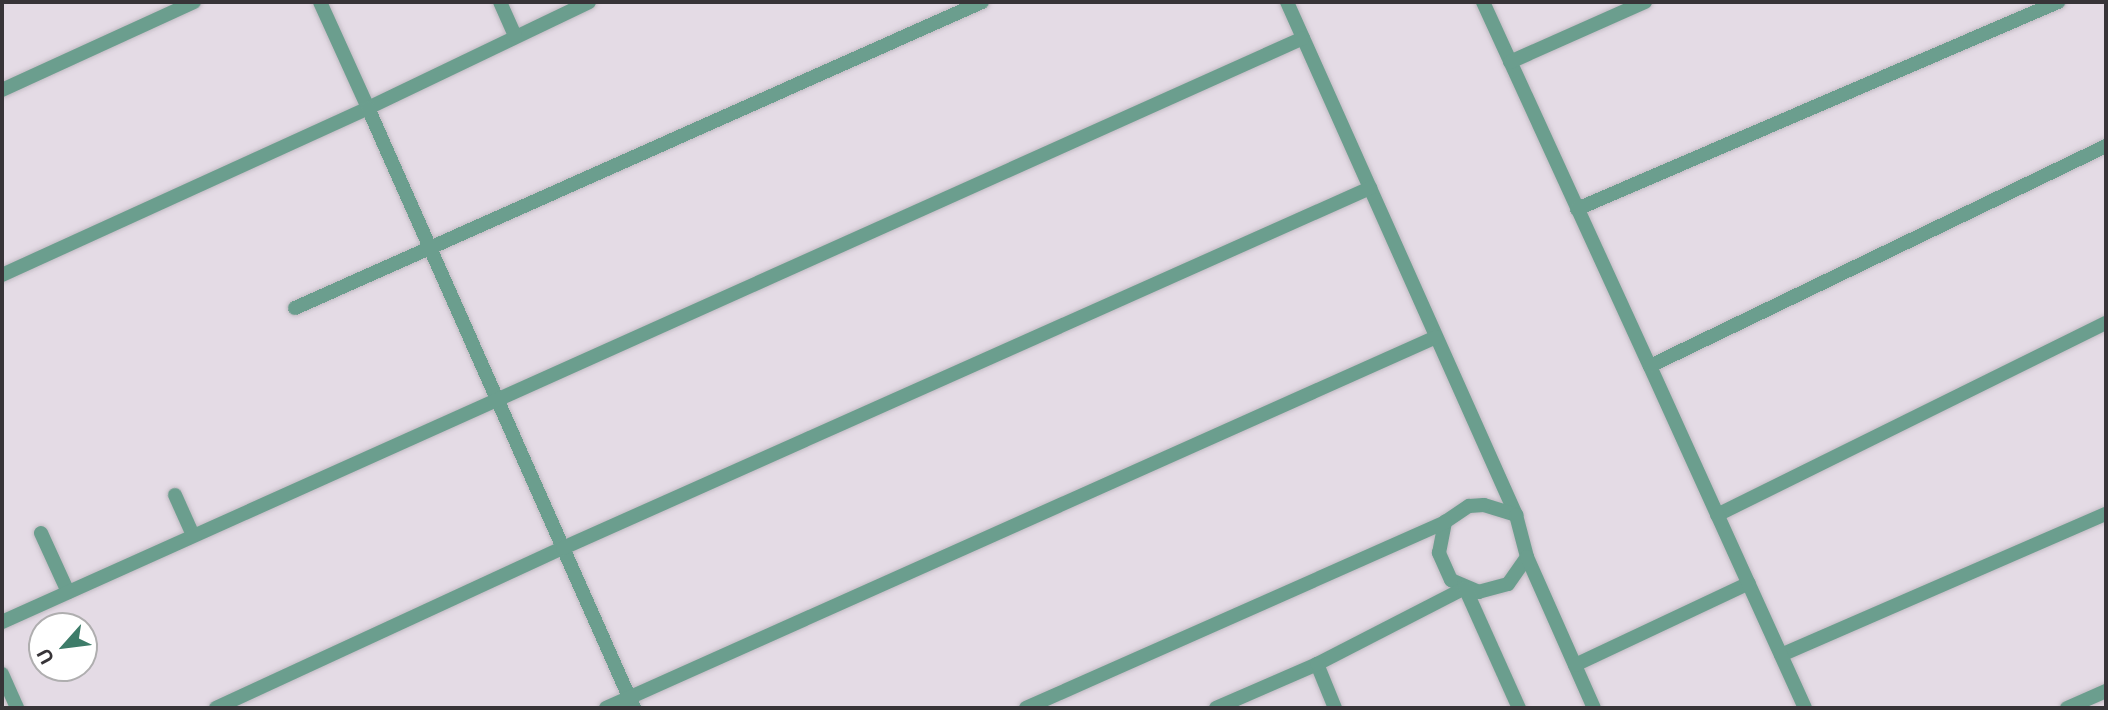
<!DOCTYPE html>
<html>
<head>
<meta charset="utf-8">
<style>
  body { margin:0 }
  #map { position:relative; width:2108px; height:710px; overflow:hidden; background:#e4dbe5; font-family:Inter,sans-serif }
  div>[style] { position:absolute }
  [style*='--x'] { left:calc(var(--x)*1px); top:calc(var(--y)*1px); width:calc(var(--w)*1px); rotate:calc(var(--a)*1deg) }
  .roads { filter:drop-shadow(0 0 2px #c1bac2) drop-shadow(0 0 2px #c1bac2) }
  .street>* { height:14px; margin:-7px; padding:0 7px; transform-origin:7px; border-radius:7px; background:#6b9e8e }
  span { translate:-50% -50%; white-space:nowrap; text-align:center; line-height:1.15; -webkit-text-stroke:7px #fff; paint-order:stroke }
  .frame { position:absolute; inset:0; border:4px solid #373438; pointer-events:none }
  .north { position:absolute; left:28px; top:612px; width:70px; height:70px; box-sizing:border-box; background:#fff; border:2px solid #afaeaf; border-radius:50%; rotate:242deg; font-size:19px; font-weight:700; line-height:28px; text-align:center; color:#373438 }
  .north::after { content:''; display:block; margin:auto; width:24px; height:32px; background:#3d7c69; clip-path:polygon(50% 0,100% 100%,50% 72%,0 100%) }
</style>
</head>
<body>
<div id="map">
  <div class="roads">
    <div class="street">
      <div style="--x:320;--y:2;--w:116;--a:65.6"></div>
      <div style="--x:368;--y:108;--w:245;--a:-25.6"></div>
      <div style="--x:500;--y:2;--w:36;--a:66"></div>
      <div style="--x:1287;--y:2;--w:562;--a:65.94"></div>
      <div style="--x:1483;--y:2;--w:400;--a:65.4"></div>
      <div style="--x:1510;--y:62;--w:148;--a:-24"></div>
      <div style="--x:2;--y:90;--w:211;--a:-24.6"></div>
      <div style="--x:1577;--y:209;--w:524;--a:-23.28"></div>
      <div style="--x:2;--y:275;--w:402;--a:-24.5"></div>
      <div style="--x:368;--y:108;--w:656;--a:66.09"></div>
      <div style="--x:295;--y:308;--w:752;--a:-24.01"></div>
      <div style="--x:175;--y:495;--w:44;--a:65.8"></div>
      <div style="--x:1484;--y:505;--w:34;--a:17"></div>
      <div style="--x:1516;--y:515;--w:43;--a:75.3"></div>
      <div style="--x:1527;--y:557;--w:33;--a:125"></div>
      <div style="--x:1508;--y:584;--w:30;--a:165"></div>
      <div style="--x:1479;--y:592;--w:30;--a:-157"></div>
      <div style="--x:1451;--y:580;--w:30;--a:-114"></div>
      <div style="--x:1439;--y:553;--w:32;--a:-79"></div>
      <div style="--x:1445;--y:522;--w:29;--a:-34"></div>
      <div style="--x:1469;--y:506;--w:15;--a:-4"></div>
      <div style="--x:1717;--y:515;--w:434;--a:-26.3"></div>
      <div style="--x:41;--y:533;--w:65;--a:65.4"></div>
      <div style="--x:1527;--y:557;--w:165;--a:66.1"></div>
      <div style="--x:2;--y:622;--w:1426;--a:-24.17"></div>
      <div style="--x:1781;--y:655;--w:354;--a:-23.5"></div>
      <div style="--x:1317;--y:664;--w:48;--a:67.8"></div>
      <div style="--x:1575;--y:665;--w:192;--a:-25.2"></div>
      <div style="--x:2;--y:674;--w:37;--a:66"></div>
      <div style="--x:216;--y:708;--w:382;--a:-24.8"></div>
      <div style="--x:563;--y:548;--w:884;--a:-24.04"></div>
      <div style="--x:606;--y:708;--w:909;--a:-24.08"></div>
      <div style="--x:1026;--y:708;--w:458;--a:-23.9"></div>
      <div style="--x:1216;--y:708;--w:110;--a:-23.5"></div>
      <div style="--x:1317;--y:664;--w:166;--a:-27.2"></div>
      <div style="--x:1465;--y:588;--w:132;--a:65.8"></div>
      <div style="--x:1805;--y:708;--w:375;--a:-114.4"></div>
      <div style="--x:1650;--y:366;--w:506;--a:-25.76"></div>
      <div style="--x:2067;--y:708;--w:43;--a:-23.6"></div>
    </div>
  </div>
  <div class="frame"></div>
  <div class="north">U</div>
</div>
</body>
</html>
